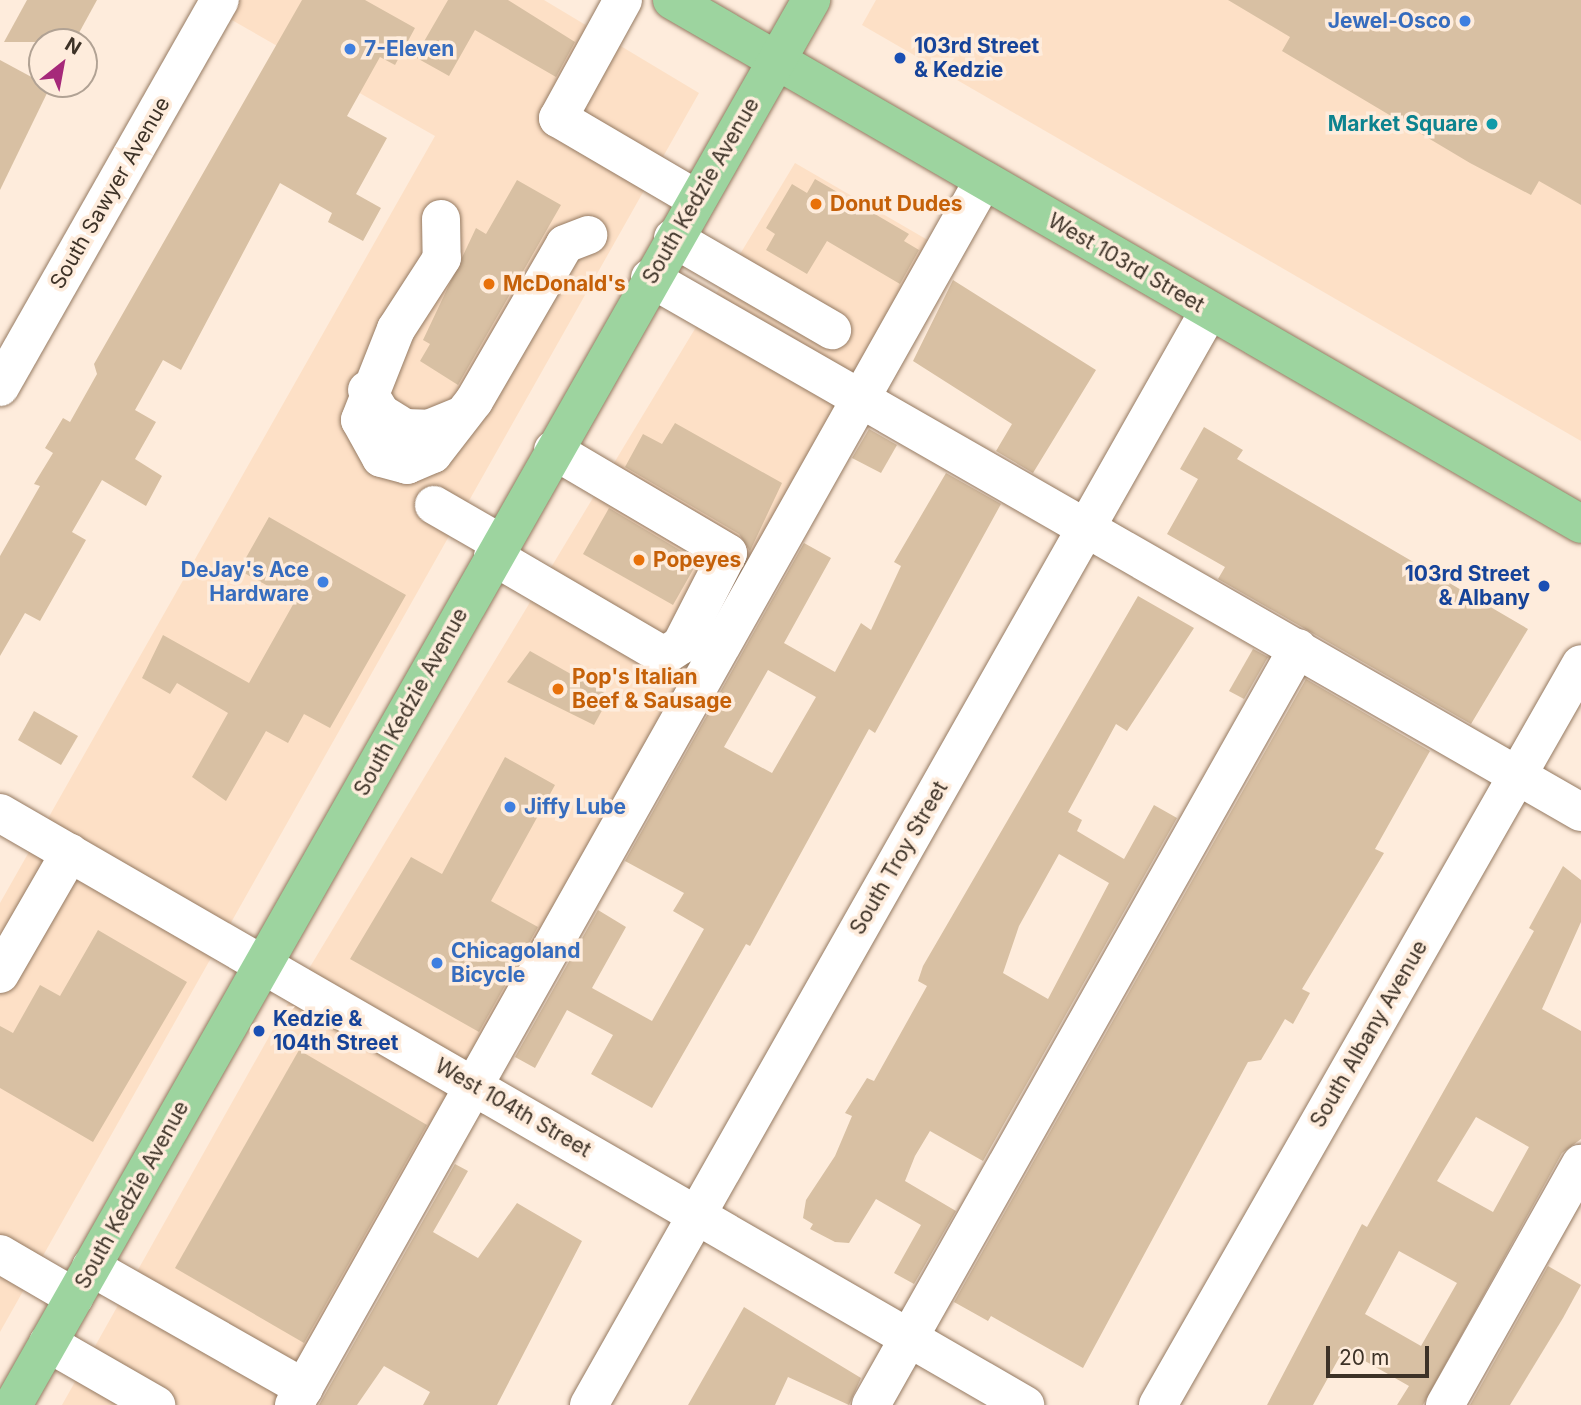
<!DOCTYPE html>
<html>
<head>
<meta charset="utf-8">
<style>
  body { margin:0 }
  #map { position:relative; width:1581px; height:1405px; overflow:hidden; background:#feecdc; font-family:Inter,sans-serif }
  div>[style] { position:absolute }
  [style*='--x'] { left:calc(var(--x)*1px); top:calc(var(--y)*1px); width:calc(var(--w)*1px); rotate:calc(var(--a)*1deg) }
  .built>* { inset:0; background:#fde0c6 }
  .building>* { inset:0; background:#d8c0a3 }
  .roads { filter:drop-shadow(0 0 2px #957a62) drop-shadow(0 0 2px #957a62) }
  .minor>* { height:38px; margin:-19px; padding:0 19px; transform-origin:19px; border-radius:19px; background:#fff }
  .major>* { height:38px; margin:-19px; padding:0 19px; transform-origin:19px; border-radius:19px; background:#9dd49f }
  .dots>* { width:19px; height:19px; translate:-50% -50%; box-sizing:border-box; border:4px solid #feecdc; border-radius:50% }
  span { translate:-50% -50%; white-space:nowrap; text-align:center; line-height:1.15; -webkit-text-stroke:7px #feecdc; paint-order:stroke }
  .shop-label { font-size:21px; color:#366cbe; font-weight:700 }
  .right { translate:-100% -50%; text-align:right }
  .left { translate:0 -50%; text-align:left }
  .transit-label { font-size:21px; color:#164399; font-weight:700 }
  .culture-label { font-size:21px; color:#0d838f; font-weight:700 }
  .street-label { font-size:21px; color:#3d3227 }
  .food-label { font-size:21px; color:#c56008; font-weight:700 }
  .north { position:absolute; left:28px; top:28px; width:70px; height:70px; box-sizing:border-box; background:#feecdc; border:2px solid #b1a294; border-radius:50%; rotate:31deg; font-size:19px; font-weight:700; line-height:28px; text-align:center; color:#3d3227 }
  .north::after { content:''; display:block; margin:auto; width:24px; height:32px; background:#a6297a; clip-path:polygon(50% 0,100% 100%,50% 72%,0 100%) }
  .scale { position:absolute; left:1326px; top:1346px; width:103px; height:32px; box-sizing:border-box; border:4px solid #3d3227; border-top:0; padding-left:9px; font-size:21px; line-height:24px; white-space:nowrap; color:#3d3227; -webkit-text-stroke:5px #feecdc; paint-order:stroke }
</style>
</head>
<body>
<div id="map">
  <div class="built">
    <div style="clip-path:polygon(223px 0,544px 0,699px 93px,0 1332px,0 903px,435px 136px,216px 11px)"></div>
    <div style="clip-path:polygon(876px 0,1581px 0,1581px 441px,862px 25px)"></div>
    <div style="clip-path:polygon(795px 163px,938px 246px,285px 1405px,62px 1405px,284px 1010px)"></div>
  </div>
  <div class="building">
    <div style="clip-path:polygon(27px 0,97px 0,74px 42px,4px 42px)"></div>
    <div style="clip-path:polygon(302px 0,365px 0,415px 28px,395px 65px,380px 57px,347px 116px,387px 138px,356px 194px,381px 208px,363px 241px,328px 222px,332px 213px,280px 183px,181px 370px,163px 360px,135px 410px,156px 422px,135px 459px,162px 476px,146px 506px,102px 480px,72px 532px,86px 540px,40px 621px,25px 613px,0 656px,0 556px,40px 486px,34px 484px,53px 453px,45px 448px,63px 418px,70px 422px,97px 374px,94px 364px)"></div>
    <div style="clip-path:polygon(448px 0,508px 0,575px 42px,556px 77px,475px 30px,449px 76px,415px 57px)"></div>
    <div style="clip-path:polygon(1228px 0,1581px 0,1581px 205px,1539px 181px,1531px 195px,1470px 163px,1282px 51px,1290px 37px)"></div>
    <div style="clip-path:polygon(0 60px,50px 87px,0 190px)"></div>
    <div style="clip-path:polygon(815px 179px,909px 234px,904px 241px,919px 250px,900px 284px,827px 241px,807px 274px,766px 250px,775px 234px,766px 228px,792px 184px,807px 193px)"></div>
    <div style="clip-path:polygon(517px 180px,561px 205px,458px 385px,420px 361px,430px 344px,423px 340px,476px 228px,486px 234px)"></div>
    <div style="clip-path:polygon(953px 280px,1096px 370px,1033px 473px,996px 451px,1012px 424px,913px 361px)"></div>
    <div style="clip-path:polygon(675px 423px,782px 483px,750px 551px,739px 534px,625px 467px,643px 434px,662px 444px)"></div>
    <div style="clip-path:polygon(1204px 427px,1243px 450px,1237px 459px,1528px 629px,1471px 724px,1218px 579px,1225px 567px,1167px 534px,1198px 479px,1180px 469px)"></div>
    <div style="clip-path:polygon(869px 429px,897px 445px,881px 473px,852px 458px)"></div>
    <div style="clip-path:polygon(evenodd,946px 473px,1001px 504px,875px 733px,869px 729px,750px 946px,746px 944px,652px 1108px,591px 1074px,613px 1035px,567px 1010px,535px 1068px,515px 1057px,598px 910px,626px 927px,592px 988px,652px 1021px,704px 929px,673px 911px,684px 893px,625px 861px,804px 543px,831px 558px,784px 643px,835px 672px,861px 623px,871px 630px,901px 566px,894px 562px,946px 473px,768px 670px,816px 697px,772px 773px,724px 747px,768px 670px)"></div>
    <div style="clip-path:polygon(609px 508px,698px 561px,673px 605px,583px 554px)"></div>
    <div style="clip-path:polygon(269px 517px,406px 595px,330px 728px,304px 714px,288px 743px,266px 731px,226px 801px,192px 777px,228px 713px,177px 683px,170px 694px,142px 678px,163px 635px,249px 683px,295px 601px,239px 570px)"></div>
    <div style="clip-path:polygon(evenodd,1138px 596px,1194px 628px,1127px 731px,1116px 724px,1068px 812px,1082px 820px,1077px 831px,1124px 859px,1154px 805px,1177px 818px,983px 1161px,930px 1131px,915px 1156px,905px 1181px,956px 1211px,914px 1284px,894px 1273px,921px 1225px,876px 1199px,849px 1243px,835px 1242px,810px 1229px,813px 1224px,803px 1218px,806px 1200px,835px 1156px,852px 1116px,845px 1113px,867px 1078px,874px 1081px,927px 986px,918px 981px,923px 966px,1138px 596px,1059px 854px,1109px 883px,1048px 999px,1003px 973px,1019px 926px,1059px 854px)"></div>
    <div style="clip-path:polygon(1253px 649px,1268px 657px,1244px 699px,1229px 691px)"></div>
    <div style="clip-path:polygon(530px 651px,610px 696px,594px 725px,507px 682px)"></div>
    <div style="clip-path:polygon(1306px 679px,1430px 751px,1375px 849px,1384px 853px,1302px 989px,1310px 993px,1293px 1024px,1285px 1019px,1261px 1060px,1248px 1062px,1083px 1368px,991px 1316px,988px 1321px,954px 1302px)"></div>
    <div style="clip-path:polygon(34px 711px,78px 736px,61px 765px,18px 740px)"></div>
    <div style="clip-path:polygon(505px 757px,555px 785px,491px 901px,538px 927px,479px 1032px,350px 959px,411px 857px,442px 874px)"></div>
    <div style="clip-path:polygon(evenodd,1563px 866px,1581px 880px,1581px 922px,1542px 1009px,1581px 1031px,1581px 1139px,1562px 1153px,1423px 1405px,1397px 1405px,1409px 1386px,1344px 1349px,1313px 1405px,1267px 1405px,1362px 1224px,1367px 1227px,1534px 931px,1529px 928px,1563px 866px,1476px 1117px,1529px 1147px,1493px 1212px,1437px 1181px,1476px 1117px,1563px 866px,1399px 1251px,1457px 1283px,1421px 1346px,1365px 1314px,1399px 1251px)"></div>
    <div style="clip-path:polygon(98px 930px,187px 982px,93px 1142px,0 1088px,0 1026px,13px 1033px,40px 985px,60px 996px)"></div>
    <div style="clip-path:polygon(299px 1050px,427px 1125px,304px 1343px,175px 1268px)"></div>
    <div style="clip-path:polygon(455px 1164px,468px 1171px,433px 1232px,478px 1258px,517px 1203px,582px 1241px,497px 1405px,423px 1405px,430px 1392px,384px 1366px,357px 1405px,319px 1405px)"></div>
    <div style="clip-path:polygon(1548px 1266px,1581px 1285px,1563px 1318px,1510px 1405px,1470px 1405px)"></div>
    <div style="clip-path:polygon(744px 1307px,861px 1378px,849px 1405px,788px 1377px,775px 1405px,688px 1405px)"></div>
  </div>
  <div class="roads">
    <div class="minor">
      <div style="--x:623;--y:0;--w:135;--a:118.8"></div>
      <div style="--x:558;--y:118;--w:160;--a:30.4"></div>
      <div style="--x:441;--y:219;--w:39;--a:89"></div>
      <div style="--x:442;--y:258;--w:85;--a:122.9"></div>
      <div style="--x:396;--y:329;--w:98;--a:111.6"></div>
      <div style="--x:360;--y:420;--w:43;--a:61.1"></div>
      <div style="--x:381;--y:458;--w:27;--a:15"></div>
      <div style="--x:407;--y:465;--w:28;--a:-23"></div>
      <div style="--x:433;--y:454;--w:67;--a:-52.3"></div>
      <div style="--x:474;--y:401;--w:181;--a:-59.9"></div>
      <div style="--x:565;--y:244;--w:25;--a:-21"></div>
      <div style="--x:673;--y:238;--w:184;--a:30.1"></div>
      <div style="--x:650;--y:278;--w:1073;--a:29.84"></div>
      <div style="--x:0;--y:387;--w:445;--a:-60.4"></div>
      <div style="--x:367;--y:390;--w:27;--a:59"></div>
      <div style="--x:381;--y:413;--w:28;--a:32"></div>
      <div style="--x:405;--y:428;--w:23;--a:2"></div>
      <div style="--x:428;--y:429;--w:37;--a:-22"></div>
      <div style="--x:434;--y:505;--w:76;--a:29.9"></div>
      <div style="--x:493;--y:556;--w:198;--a:30.3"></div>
      <div style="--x:664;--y:656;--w:20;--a:-33"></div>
      <div style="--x:681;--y:645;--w:103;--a:-62.9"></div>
      <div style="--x:728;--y:553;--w:203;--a:-149.5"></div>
      <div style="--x:0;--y:813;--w:1184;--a:30.01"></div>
      <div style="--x:0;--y:974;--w:140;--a:-60"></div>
      <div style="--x:0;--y:1254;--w:86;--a:30.2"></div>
      <div style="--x:91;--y:1267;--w:245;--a:29.6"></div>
      <div style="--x:48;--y:1343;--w:125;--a:29.9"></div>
      <div style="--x:294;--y:1405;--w:1405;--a:-60.62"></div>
      <div style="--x:589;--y:1405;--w:1257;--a:-60.46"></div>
      <div style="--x:871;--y:1405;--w:869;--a:-60.57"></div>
      <div style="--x:1158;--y:1405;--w:853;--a:-60.28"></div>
      <div style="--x:1445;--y:1405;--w:277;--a:-60.6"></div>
    </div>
    <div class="major">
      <div style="--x:672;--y:0;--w:1049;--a:29.96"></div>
      <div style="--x:13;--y:1405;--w:1616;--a:-60.4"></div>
    </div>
  </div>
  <div class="dots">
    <div style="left:1465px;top:21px;background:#3f7fe0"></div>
    <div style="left:350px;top:49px;background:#3f7fe0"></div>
    <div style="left:900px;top:58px;background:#1a4fb4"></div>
    <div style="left:1492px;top:124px;background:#0f9aa8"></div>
    <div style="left:816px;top:204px;background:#e8710a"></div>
    <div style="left:489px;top:284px;background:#e8710a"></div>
    <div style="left:639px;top:560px;background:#e8710a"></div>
    <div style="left:323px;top:582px;background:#3f7fe0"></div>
    <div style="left:1544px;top:586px;background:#1a4fb4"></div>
    <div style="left:558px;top:689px;background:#e8710a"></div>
    <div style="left:510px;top:807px;background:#3f7fe0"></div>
    <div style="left:437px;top:963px;background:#3f7fe0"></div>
    <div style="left:259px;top:1031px;background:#1a4fb4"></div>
  </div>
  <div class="shop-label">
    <span class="right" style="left:1451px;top:21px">Jewel-Osco</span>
    <span class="left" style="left:364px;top:49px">7-Eleven</span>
    <span class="right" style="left:309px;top:582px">DeJay's Ace<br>Hardware</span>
    <span class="left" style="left:524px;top:807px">Jiffy Lube</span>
    <span class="left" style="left:451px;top:963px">Chicagoland<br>Bicycle</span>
  </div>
  <div class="transit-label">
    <span class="left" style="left:914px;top:58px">103rd Street<br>&amp; Kedzie</span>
    <span class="right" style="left:1530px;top:586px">103rd Street<br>&amp; Albany</span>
    <span class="left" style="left:273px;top:1031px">Kedzie &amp;<br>104th Street</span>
  </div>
  <div class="culture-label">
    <span class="right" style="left:1478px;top:124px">Market Square</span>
  </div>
  <div class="street-label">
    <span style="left:701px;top:191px;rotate:-60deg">South Kedzie Avenue</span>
    <span style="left:110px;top:193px;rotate:-60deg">South Sawyer Avenue</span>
    <span style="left:1126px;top:263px;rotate:30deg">West 103rd Street</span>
    <span style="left:411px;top:702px;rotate:-61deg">South Kedzie Avenue</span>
    <span style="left:899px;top:858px;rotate:-60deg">South Troy Street</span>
    <span style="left:1369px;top:1034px;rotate:-60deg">South Albany Avenue</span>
    <span style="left:513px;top:1108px;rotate:30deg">West 104th Street</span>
    <span style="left:132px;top:1195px;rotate:-61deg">South Kedzie Avenue</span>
  </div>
  <div class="food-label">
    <span class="left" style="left:830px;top:204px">Donut Dudes</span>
    <span class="left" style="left:503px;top:284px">McDonald's</span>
    <span class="left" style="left:653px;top:560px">Popeyes</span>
    <span class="left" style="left:572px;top:689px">Pop's Italian<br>Beef &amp; Sausage</span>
  </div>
  <div class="north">N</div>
  <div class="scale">20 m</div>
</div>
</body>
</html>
